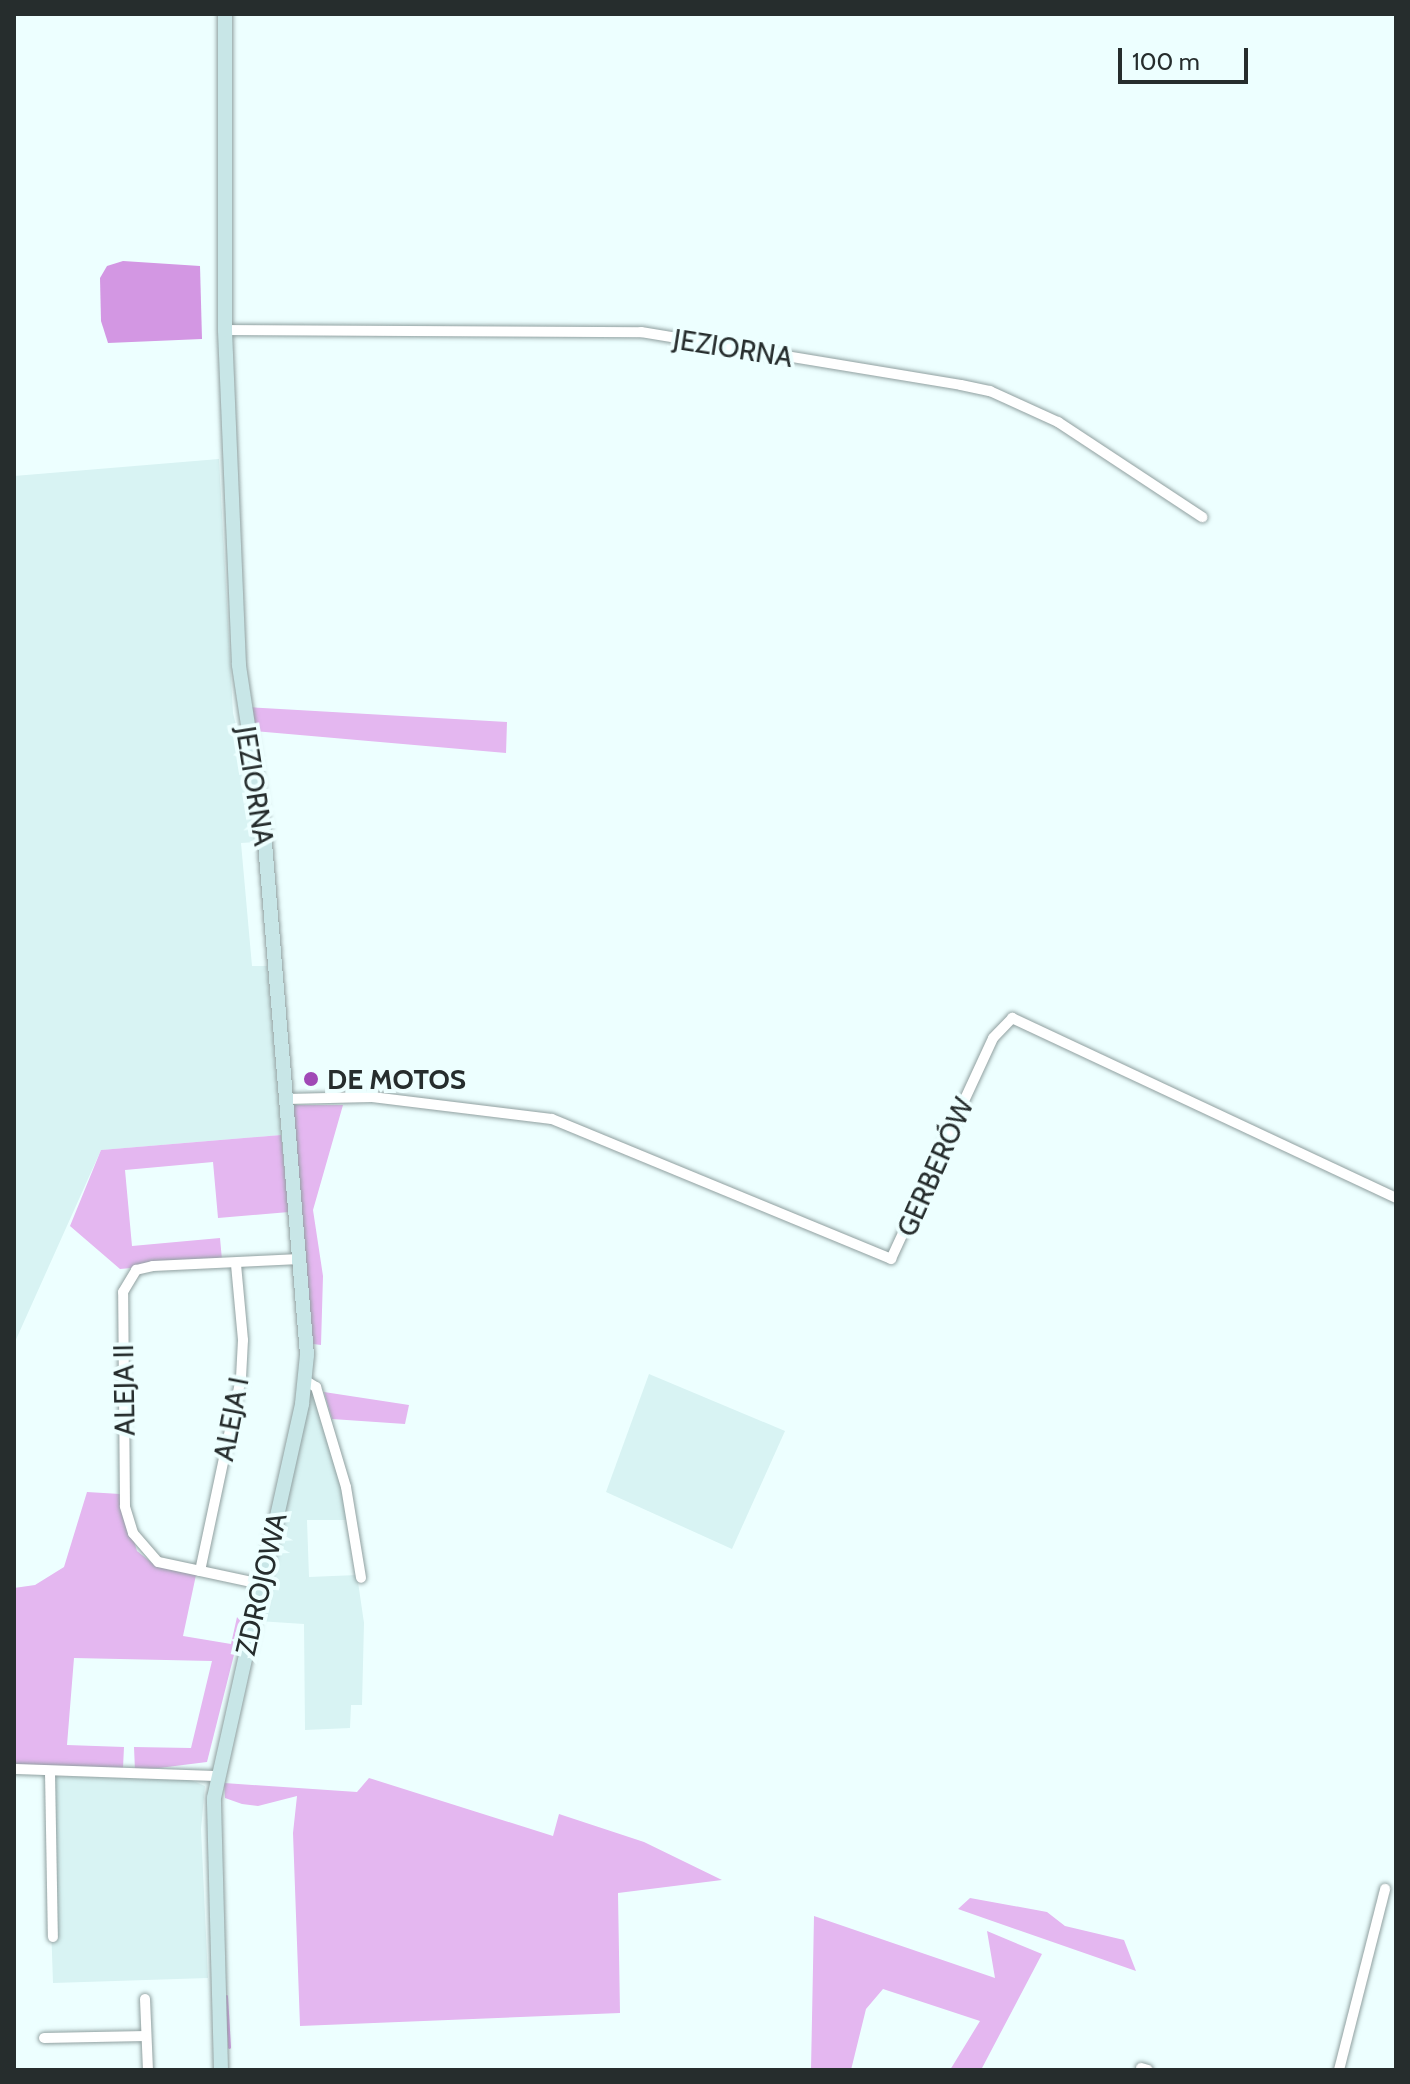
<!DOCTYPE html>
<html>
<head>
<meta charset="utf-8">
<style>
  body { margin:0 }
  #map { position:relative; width:1410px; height:2084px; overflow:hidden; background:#edffff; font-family:Cabin,sans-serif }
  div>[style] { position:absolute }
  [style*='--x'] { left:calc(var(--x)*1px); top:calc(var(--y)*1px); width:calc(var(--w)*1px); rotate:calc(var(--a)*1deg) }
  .built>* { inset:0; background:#d8f3f3 }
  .green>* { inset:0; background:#e4b7f0 }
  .water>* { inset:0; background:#d397e3 }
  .stream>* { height:3px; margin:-1.5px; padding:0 1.5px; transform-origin:1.5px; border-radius:1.5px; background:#d397e3 }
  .roads { filter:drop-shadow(0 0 2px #90a0a0) drop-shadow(0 0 2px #90a0a0) }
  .street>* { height:10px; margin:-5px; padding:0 5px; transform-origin:5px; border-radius:5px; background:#fff }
  .secondary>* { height:14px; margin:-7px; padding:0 7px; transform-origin:7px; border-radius:7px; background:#c8e6e7 }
  .dots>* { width:22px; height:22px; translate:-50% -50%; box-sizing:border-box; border:4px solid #edffff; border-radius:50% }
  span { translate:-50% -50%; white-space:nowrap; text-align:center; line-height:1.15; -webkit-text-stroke:8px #edffff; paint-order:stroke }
  .street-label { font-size:28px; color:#262d2d }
  .poi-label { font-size:28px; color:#262d2d; font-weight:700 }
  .left { translate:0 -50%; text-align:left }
  .frame { position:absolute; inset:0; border:16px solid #262d2d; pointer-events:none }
  .scale { position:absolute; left:1118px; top:48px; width:130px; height:36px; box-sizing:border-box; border:4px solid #262d2d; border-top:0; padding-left:10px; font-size:24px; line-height:28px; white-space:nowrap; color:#262d2d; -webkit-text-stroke:6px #edffff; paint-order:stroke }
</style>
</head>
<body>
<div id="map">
  <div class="built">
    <div style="clip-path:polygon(219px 459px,233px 713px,250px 782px,256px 842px,241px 843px,252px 966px,267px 966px,281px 1135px,101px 1150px,14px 1344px,14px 476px)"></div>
    <div style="clip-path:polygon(649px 1374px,785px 1431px,732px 1549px,606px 1492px)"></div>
    <div style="clip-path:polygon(309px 1390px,324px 1392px,332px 1419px,347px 1520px,307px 1520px,309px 1577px,357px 1575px,364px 1623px,362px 1705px,351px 1705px,350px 1728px,305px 1730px,304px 1624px,258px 1621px)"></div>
    <div style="clip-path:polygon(46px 1776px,191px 1780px,205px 1786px,201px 1829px,208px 1978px,53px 1983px)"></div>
  </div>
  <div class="green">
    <div style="clip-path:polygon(247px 707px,507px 722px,506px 753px,253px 731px)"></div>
    <div style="clip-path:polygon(292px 1105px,343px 1105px,313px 1210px,323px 1276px,321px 1345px,313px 1344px)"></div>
    <div style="clip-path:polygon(281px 1135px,289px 1212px,218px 1218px,213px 1162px,125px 1170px,132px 1246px,220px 1238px,222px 1260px,120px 1269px,70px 1226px,101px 1150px)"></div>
    <div style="clip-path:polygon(324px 1392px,409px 1405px,405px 1424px,332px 1419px)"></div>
    <div style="clip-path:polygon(87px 1492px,120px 1494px,137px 1551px,156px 1566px,196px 1575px,183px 1636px,231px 1644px,237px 1617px,242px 1623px,207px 1762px,135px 1771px,134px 1747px,191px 1748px,212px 1661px,74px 1658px,67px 1745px,124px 1747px,123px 1768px,14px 1765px,14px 1588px,35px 1585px,64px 1567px)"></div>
    <div style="clip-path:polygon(369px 1778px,553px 1836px,559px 1814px,644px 1842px,722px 1880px,618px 1893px,620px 2013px,300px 2026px,293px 1833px,297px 1796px,258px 1806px,242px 1804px,225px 1798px,224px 1783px,357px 1792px)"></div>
    <div style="clip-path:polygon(970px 1898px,1047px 1912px,1065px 1926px,1124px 1940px,1136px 1971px,958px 1909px)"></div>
    <div style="clip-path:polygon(814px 1916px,995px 1978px,987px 1931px,1042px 1954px,981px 2070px,950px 2070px,980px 2021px,883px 1989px,866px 2009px,851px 2070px,811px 2070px)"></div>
  </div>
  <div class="water">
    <div style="clip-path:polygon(123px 261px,200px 266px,202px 339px,108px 343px,101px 321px,100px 278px,107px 266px)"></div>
  </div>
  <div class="stream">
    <div style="--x:226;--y:1996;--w:51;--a:86.6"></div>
  </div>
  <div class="roads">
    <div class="street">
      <div style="--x:225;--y:330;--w:416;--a:0.3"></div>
      <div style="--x:641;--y:332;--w:324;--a:9.4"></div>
      <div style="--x:961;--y:385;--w:30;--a:12"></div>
      <div style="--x:990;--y:391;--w:75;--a:24.5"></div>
      <div style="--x:1058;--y:422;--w:173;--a:33.4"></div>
      <div style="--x:286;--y:1099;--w:86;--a:-1.3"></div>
      <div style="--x:372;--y:1097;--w:181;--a:7"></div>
      <div style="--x:552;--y:1119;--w:367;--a:22.4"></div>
      <div style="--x:891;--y:1259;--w:243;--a:-65.2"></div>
      <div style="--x:993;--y:1038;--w:28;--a:-46"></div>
      <div style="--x:1012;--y:1018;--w:424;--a:25.1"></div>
      <div style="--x:306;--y:1381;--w:12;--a:31"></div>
      <div style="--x:316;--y:1387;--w:104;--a:73.3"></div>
      <div style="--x:346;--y:1487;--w:92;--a:80.6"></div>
      <div style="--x:200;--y:1571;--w:197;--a:-78"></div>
      <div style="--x:241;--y:1378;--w:38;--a:-87"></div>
      <div style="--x:243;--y:1340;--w:75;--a:-95.3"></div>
      <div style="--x:261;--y:1584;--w:105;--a:-167.9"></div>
      <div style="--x:158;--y:1562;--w:38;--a:-131"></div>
      <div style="--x:133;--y:1533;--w:28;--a:-107"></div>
      <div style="--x:125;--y:1506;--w:214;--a:-90.5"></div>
      <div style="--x:123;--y:1292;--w:26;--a:-59"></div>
      <div style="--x:136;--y:1270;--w:17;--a:-13"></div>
      <div style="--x:153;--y:1266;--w:147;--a:-2.7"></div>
      <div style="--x:14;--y:1769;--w:203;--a:2"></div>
      <div style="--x:50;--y:1772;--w:165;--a:89"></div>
      <div style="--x:145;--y:1999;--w:71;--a:87.6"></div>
      <div style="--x:44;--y:2038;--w:102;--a:-1.1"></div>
      <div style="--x:1141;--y:2068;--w:7;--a:16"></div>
      <div style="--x:1339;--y:2070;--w:187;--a:-75.7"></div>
    </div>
    <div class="secondary">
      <div style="--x:221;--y:2070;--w:272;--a:-91.5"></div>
      <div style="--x:214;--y:1798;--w:404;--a:-77.4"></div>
      <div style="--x:302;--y:1404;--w:49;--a:-84.2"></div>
      <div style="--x:307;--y:1355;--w:526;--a:-94.69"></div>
      <div style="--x:264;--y:831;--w:168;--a:-98.6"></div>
      <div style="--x:239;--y:665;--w:335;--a:-92.4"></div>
      <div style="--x:225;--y:330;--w:316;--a:-90"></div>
    </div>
  </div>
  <div class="dots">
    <div style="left:311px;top:1079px;background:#a049b6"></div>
  </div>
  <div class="street-label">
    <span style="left:733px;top:348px;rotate:9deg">JEZIORNA</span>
    <span style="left:255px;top:786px;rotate:81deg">JEZIORNA</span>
    <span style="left:935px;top:1167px;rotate:-66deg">GERBERÓW</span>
    <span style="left:124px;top:1390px;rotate:-91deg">ALEJA II</span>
    <span style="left:231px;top:1419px;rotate:-79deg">ALEJA I</span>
    <span style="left:261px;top:1584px;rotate:-77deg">ZDROJOWA</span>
  </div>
  <div class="poi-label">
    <span class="left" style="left:327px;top:1079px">DE MOTOS</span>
  </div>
  <div class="frame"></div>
  <div class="scale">100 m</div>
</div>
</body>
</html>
